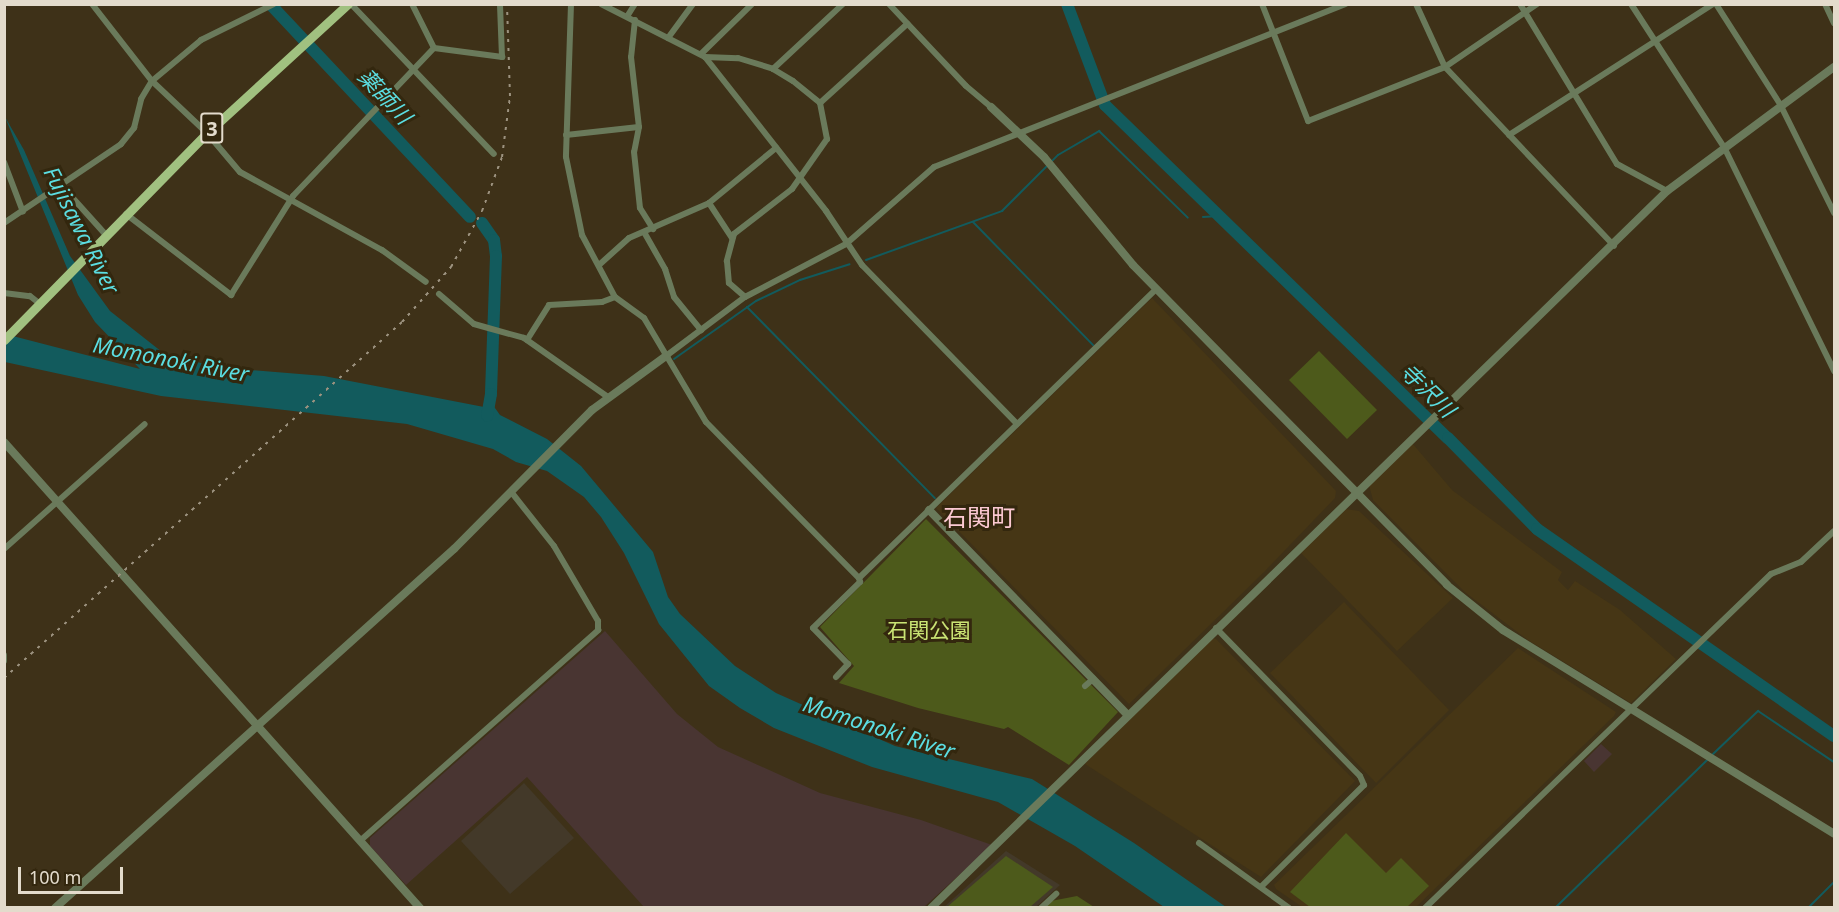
<!DOCTYPE html>
<html>
<head>
<meta charset="utf-8">
<style>
  body { margin:0 }
  #map { position:relative; width:1839px; height:912px; overflow:hidden; background:#3e3118; font-family:"Noto Sans","Noto Sans JP",sans-serif }
  div>[style] { position:absolute }
  [style*='--x'] { left:calc(var(--x)*1px); top:calc(var(--y)*1px); width:calc(var(--w)*1px); rotate:calc(var(--a)*1deg) }
  .commercial>* { inset:0; background:#433929 }
  .industrial>* { inset:0; background:#493532 }
  .built>* { inset:0; background:#463615 }
  .green>* { inset:0; background:#4d5a1b }
  .water>* { inset:0; background:#125b5d }
  .stream>* { height:2px; margin:-1px; padding:0 1px; transform-origin:1px; border-radius:1px; background:#125b5d }
  .river>* { height:12px; margin:-6px; padding:0 6px; transform-origin:6px; border-radius:6px; background:#125b5d }
  .minor>* { height:6px; margin:-3px; padding:0 3px; transform-origin:3px; border-radius:3px; background:#6a7a5b }
  .tertiary>* { height:8px; margin:-4px; padding:0 4px; transform-origin:4px; border-radius:4px; background:#6a7a5b }
  .primary>* { height:9px; margin:-4.5px; padding:0 4.5px; transform-origin:4.5px; border-radius:4.5px; background:#a1c180 }
  .rail>* { height:2px; margin-top:-1px; transform-origin:0; background:repeating-linear-gradient(90deg,#9d9380 0 3px,transparent 0 9px) }
  span { translate:-50% -50%; white-space:nowrap; text-align:center; line-height:1.15; -webkit-text-stroke:6px #33270e; paint-order:stroke }
  .shield-label span { padding:2px 4px; background:#33270e; border:2px solid; border-radius:4px; -webkit-text-stroke-width:0 }
  .shield-label { font-size:20px; color:#e3dbcc; font-weight:700 }
  .park-label { font-size:21px; color:#cae474 }
  .water-label { font-size:22px; color:#5bdde1; font-style:italic }
  .quarter-label { font-size:24px; color:#fcc9d2 }
  .frame { position:absolute; inset:0; border:6px solid #e3dbcc; pointer-events:none }
  .scale { position:absolute; left:18px; top:867px; width:105px; height:27px; box-sizing:border-box; border:3px solid #e3dbcc; border-top:0; padding-left:8px; font-size:18px; line-height:21px; white-space:nowrap; color:#e3dbcc; -webkit-text-stroke:4px #33270e; paint-order:stroke }
</style>
</head>
<body>
<div id="map">
  <div class="commercial">
    <div style="clip-path:polygon(524px 783px,574px 838px,510px 894px,461px 841px)"></div>
    <div style="clip-path:polygon(1006px 851px,1060px 885px,1036px 907px,943px 908px)"></div>
  </div>
  <div class="industrial">
    <div style="clip-path:polygon(605px 631px,677px 714px,718px 747px,820px 793px,921px 820px,992px 845px,924px 907px,644px 907px,527px 777px,406px 885px,370px 846px,370px 838px)"></div>
    <div style="clip-path:polygon(1601px 744px,1612px 754px,1594px 772px,1584px 761px)"></div>
  </div>
  <div class="built">
    <div style="clip-path:polygon(1152px 298px,1336px 491px,1335px 498px,1265px 571px,1129px 704px,936px 508px)"></div>
    <div style="clip-path:polygon(1412px 443px,1452px 490px,1562px 572px,1558px 580px,1568px 590px,1575px 581px,1620px 610px,1676px 659px,1631px 703px,1528px 640px,1466px 593px,1373px 500px,1369px 485px)"></div>
    <div style="clip-path:polygon(1346px 509px,1359px 511px,1453px 598px,1397px 651px,1301px 553px)"></div>
    <div style="clip-path:polygon(1344px 602px,1449px 710px,1376px 783px,1270px 673px)"></div>
    <div style="clip-path:polygon(1210px 637px,1216px 639px,1355px 781px,1261px 877px,1085px 764px)"></div>
    <div style="clip-path:polygon(1518px 648px,1616px 712px,1614px 716px,1416px 907px,1302px 907px,1276px 889px,1274px 885px)"></div>
  </div>
  <div class="green">
    <div style="clip-path:polygon(1319px 351px,1377px 410px,1347px 439px,1289px 380px)"></div>
    <div style="clip-path:polygon(926px 519px,1118px 712px,1069px 765px,1008px 727px,1004px 729px,918px 708px,839px 683px,854px 666px,820px 627px)"></div>
    <div style="clip-path:polygon(1346px 833px,1386px 873px,1401px 858px,1429px 886px,1407px 907px,1310px 907px,1290px 892px)"></div>
    <div style="clip-path:polygon(1006px 856px,1053px 887px,1030px 907px,947px 907px)"></div>
    <div style="clip-path:polygon(1077px 896px,1094px 907px,1043px 908px,1051px 901px)"></div>
  </div>
  <div class="water">
    <div style="clip-path:polygon(5px 117px,24px 150px,70px 256px,110px 311px,162px 352px,215px 367px,324px 376px,484px 407px,490px 401px,500px 415px,547px 439px,581px 466px,653px 552px,668px 597px,680px 614px,735px 666px,776px 693px,895px 746px,1032px 779px,1134px 843px,1226px 907px,1164px 907px,1075px 846px,998px 802px,872px 767px,774px 728px,740px 708px,709px 686px,659px 624px,624px 553px,601px 517px,584px 497px,547px 471px,516px 462px,493px 449px,407px 424px,161px 396px,5px 362px,5px 334px,140px 369px,95px 322px,78px 295px)"></div>
  </div>
  <div class="stream">
    <div style="--x:1203;--y:217;--w:16;--a:-4"></div>
    <div style="--x:973;--y:222;--w:172;--a:45.7"></div>
    <div style="--x:866;--y:260;--w:145;--a:-19.8"></div>
    <div style="--x:1002;--y:211;--w:79;--a:-45"></div>
    <div style="--x:1058;--y:155;--w:48;--a:-30.3"></div>
    <div style="--x:1099;--y:131;--w:124;--a:44.3"></div>
    <div style="--x:747;--y:307;--w:268;--a:45.5"></div>
    <div style="--x:674;--y:359;--w:100;--a:-35.3"></div>
    <div style="--x:756;--y:301;--w:49;--a:-25.5"></div>
    <div style="--x:800;--y:280;--w:52;--a:-17.7"></div>
    <div style="--x:1712;--y:755;--w:64;--a:-43.7"></div>
    <div style="--x:1758;--y:711;--w:92;--a:33.9"></div>
    <div style="--x:1555;--y:908;--w:214;--a:-44.2"></div>
    <div style="--x:1808;--y:908;--w:37;--a:-45"></div>
  </div>
  <div class="river">
    <div style="--x:270;--y:4;--w:292;--a:46.8"></div>
    <div style="--x:1067;--y:4;--w:108;--a:69.4"></div>
    <div style="--x:1105;--y:105;--w:478;--a:44.2"></div>
    <div style="--x:1448;--y:438;--w:127;--a:45.6"></div>
    <div style="--x:1537;--y:529;--w:362;--a:34.9"></div>
    <div style="--x:482;--y:223;--w:21;--a:55"></div>
    <div style="--x:494;--y:240;--w:16;--a:83"></div>
    <div style="--x:496;--y:256;--w:138;--a:92.1"></div>
    <div style="--x:491;--y:394;--w:22;--a:100"></div>
  </div>
  <div class="minor">
    <div style="--x:92;--y:4;--w:98;--a:52.1"></div>
    <div style="--x:152;--y:81;--w:76;--a:43.4"></div>
    <div style="--x:207;--y:133;--w:51;--a:49.8"></div>
    <div style="--x:240;--y:172;--w:162;--a:28.8"></div>
    <div style="--x:382;--y:250;--w:54;--a:36"></div>
    <div style="--x:351;--y:4;--w:207;--a:46.4"></div>
    <div style="--x:412;--y:4;--w:49;--a:63.4"></div>
    <div style="--x:434;--y:48;--w:69;--a:7.5"></div>
    <div style="--x:502;--y:57;--w:53;--a:-92.2"></div>
    <div style="--x:571;--y:4;--w:153;--a:91.9"></div>
    <div style="--x:566;--y:157;--w:80;--a:78.4"></div>
    <div style="--x:582;--y:235;--w:70;--a:62"></div>
    <div style="--x:615;--y:297;--w:36;--a:36"></div>
    <div style="--x:644;--y:318;--w:121;--a:59.2"></div>
    <div style="--x:706;--y:422;--w:219;--a:45.6"></div>
    <div style="--x:601;--y:4;--w:117;--a:27"></div>
    <div style="--x:705;--y:57;--w:196;--a:51.8"></div>
    <div style="--x:826;--y:211;--w:65;--a:56.3"></div>
    <div style="--x:862;--y:265;--w:222;--a:45.7"></div>
    <div style="--x:889;--y:4;--w:112;--a:46.8"></div>
    <div style="--x:966;--y:86;--w:33;--a:40"></div>
    <div style="--x:1262;--y:4;--w:126;--a:68.5"></div>
    <div style="--x:1308;--y:121;--w:147;--a:-21.5"></div>
    <div style="--x:1445;--y:67;--w:112;--a:-34.4"></div>
    <div style="--x:1416;--y:4;--w:69;--a:65.3"></div>
    <div style="--x:1445;--y:67;--w:246;--a:46.6"></div>
    <div style="--x:1520;--y:4;--w:187;--a:58.8"></div>
    <div style="--x:1617;--y:164;--w:57;--a:28.4"></div>
    <div style="--x:1631;--y:4;--w:171;--a:57"></div>
    <div style="--x:1724;--y:147;--w:250;--a:63.8"></div>
    <div style="--x:1716;--y:4;--w:119;--a:57.4"></div>
    <div style="--x:1780;--y:104;--w:122;--a:63.6"></div>
    <div style="--x:1825;--y:4;--w:21;--a:65"></div>
    <div style="--x:628;--y:15;--w:13;--a:-58"></div>
    <div style="--x:635;--y:20;--w:37;--a:96"></div>
    <div style="--x:631;--y:57;--w:70;--a:83.5"></div>
    <div style="--x:639;--y:127;--w:25;--a:101"></div>
    <div style="--x:634;--y:152;--w:56;--a:83.9"></div>
    <div style="--x:640;--y:208;--w:25;--a:58"></div>
    <div style="--x:668;--y:38;--w:42;--a:-53.7"></div>
    <div style="--x:701;--y:54;--w:71;--a:-44.4"></div>
    <div style="--x:705;--y:57;--w:33;--a:2"></div>
    <div style="--x:738;--y:58;--w:37;--a:17"></div>
    <div style="--x:773;--y:69;--w:23;--a:31"></div>
    <div style="--x:793;--y:81;--w:35;--a:39"></div>
    <div style="--x:820;--y:103;--w:37;--a:79"></div>
    <div style="--x:827;--y:139;--w:61;--a:125"></div>
    <div style="--x:792;--y:189;--w:73;--a:142.2"></div>
    <div style="--x:734;--y:234;--w:28;--a:105"></div>
    <div style="--x:727;--y:261;--w:22;--a:85"></div>
    <div style="--x:729;--y:283;--w:21;--a:41"></div>
    <div style="--x:773;--y:69;--w:96;--a:-42.9"></div>
    <div style="--x:820;--y:103;--w:118;--a:-42.2"></div>
    <div style="--x:566;--y:135;--w:73;--a:-6.3"></div>
    <div style="--x:1509;--y:135;--w:242;--a:-32.7"></div>
    <div style="--x:4;--y:162;--w:53;--a:69.2"></div>
    <div style="--x:62;--y:186;--w:66;--a:48.1"></div>
    <div style="--x:709;--y:203;--w:42;--a:56.7"></div>
    <div style="--x:126;--y:214;--w:133;--a:37.6"></div>
    <div style="--x:231;--y:295;--w:117;--a:-57.9"></div>
    <div style="--x:293;--y:196;--w:204;--a:-46.4"></div>
    <div style="--x:4;--y:223;--w:141;--a:-34"></div>
    <div style="--x:121;--y:144;--w:21;--a:-51"></div>
    <div style="--x:134;--y:128;--w:30;--a:-76"></div>
    <div style="--x:141;--y:99;--w:21;--a:-59"></div>
    <div style="--x:152;--y:81;--w:64;--a:-39.9"></div>
    <div style="--x:201;--y:40;--w:81;--a:-26.3"></div>
    <div style="--x:644;--y:232;--w:43;--a:60.4"></div>
    <div style="--x:665;--y:269;--w:29;--a:72"></div>
    <div style="--x:674;--y:297;--w:43;--a:50.7"></div>
    <div style="--x:599;--y:265;--w:40;--a:-42"></div>
    <div style="--x:629;--y:238;--w:87;--a:-23.6"></div>
    <div style="--x:709;--y:203;--w:87;--a:-39.4"></div>
    <div style="--x:4;--y:293;--w:26;--a:7"></div>
    <div style="--x:30;--y:296;--w:11;--a:38"></div>
    <div style="--x:439;--y:294;--w:46;--a:40.6"></div>
    <div style="--x:474;--y:324;--w:52;--a:15.6"></div>
    <div style="--x:524;--y:338;--w:103;--a:35.1"></div>
    <div style="--x:527;--y:340;--w:41;--a:-57.8"></div>
    <div style="--x:549;--y:305;--w:53;--a:-3.2"></div>
    <div style="--x:602;--y:302;--w:14;--a:-21"></div>
    <div style="--x:666;--y:356;--w:99;--a:-36.8"></div>
    <div style="--x:745;--y:297;--w:114;--a:-27.7"></div>
    <div style="--x:846;--y:244;--w:117;--a:-41.2"></div>
    <div style="--x:934;--y:167;--w:442;--a:-21.6"></div>
    <div style="--x:4;--y:549;--w:188;--a:-41.6"></div>
    <div style="--x:1216;--y:628;--w:206;--a:45.8"></div>
    <div style="--x:1360;--y:776;--w:10;--a:66"></div>
    <div style="--x:1364;--y:785;--w:145;--a:135.3"></div>
    <div style="--x:4;--y:655;--w:6;--a:90"></div>
    <div style="--x:836;--y:677;--w:18;--a:-47"></div>
    <div style="--x:848;--y:664;--w:50;--a:-134.2"></div>
    <div style="--x:813;--y:628;--w:66;--a:-44.4"></div>
    <div style="--x:860;--y:582;--w:4;--a:-104"></div>
    <div style="--x:859;--y:578;--w:414;--a:-44.2"></div>
    <div style="--x:1085;--y:686;--w:11;--a:-41"></div>
    <div style="--x:361;--y:840;--w:317;--a:-41.5"></div>
    <div style="--x:598;--y:630;--w:9;--a:-90"></div>
    <div style="--x:598;--y:621;--w:87;--a:-120.4"></div>
    <div style="--x:554;--y:546;--w:68;--a:-128.4"></div>
    <div style="--x:1199;--y:843;--w:111;--a:35.8"></div>
    <div style="--x:1041;--y:908;--w:21;--a:-43"></div>
    <div style="--x:1425;--y:908;--w:481;--a:-44"></div>
    <div style="--x:1771;--y:574;--w:32;--a:-22"></div>
    <div style="--x:1801;--y:562;--w:45;--a:-43.2"></div>
  </div>
  <div class="tertiary">
    <div style="--x:991;--y:107;--w:73;--a:43.3"></div>
    <div style="--x:1044;--y:157;--w:140;--a:50.5"></div>
    <div style="--x:1133;--y:265;--w:448;--a:45.5"></div>
    <div style="--x:1447;--y:585;--w:72;--a:38.8"></div>
    <div style="--x:1503;--y:630;--w:389;--a:31.6"></div>
    <div style="--x:4;--y:442;--w:625;--a:48.24"></div>
    <div style="--x:929;--y:510;--w:286;--a:45.9"></div>
    <div style="--x:55;--y:908;--w:537;--a:-41.98"></div>
    <div style="--x:454;--y:549;--w:196;--a:-45.2"></div>
    <div style="--x:592;--y:410;--w:92;--a:-36.1"></div>
    <div style="--x:931;--y:908;--w:1028;--a:-44.25"></div>
    <div style="--x:1667;--y:191;--w:208;--a:-36.6"></div>
  </div>
  <div class="primary">
    <div style="--x:4;--y:340;--w:290;--a:-45.6"></div>
    <div style="--x:207;--y:133;--w:191;--a:-42.5"></div>
  </div>
  <div class="rail">
    <div style="--x:4;--y:678;--w:534;--a:-41.81"></div>
    <div style="--x:402;--y:322;--w:74;--a:-48.3"></div>
    <div style="--x:451;--y:267;--w:64;--a:-61"></div>
    <div style="--x:482;--y:211;--w:58;--a:-69.7"></div>
    <div style="--x:502;--y:157;--w:62;--a:-82.5"></div>
    <div style="--x:510;--y:96;--w:92;--a:-91.9"></div>
  </div>
  <div class="shield-label">
    <span style="left:212px;top:128px">3</span>
  </div>
  <div class="park-label">
    <span style="left:929px;top:630px">石関公園</span>
  </div>
  <div class="water-label">
    <span style="left:385px;top:96px;rotate:47deg">薬師川</span>
    <span style="left:82px;top:230px;rotate:63deg">Fujisawa River</span>
    <span style="left:171px;top:359px;rotate:11deg">Momonoki River</span>
    <span style="left:1428px;top:390px;rotate:44deg">寺沢川</span>
    <span style="left:879px;top:727px;rotate:18deg">Momonoki River</span>
  </div>
  <div class="quarter-label">
    <span style="left:979px;top:517px">石関町</span>
  </div>
  <div class="frame"></div>
  <div class="scale">100 m</div>
</div>
</body>
</html>
